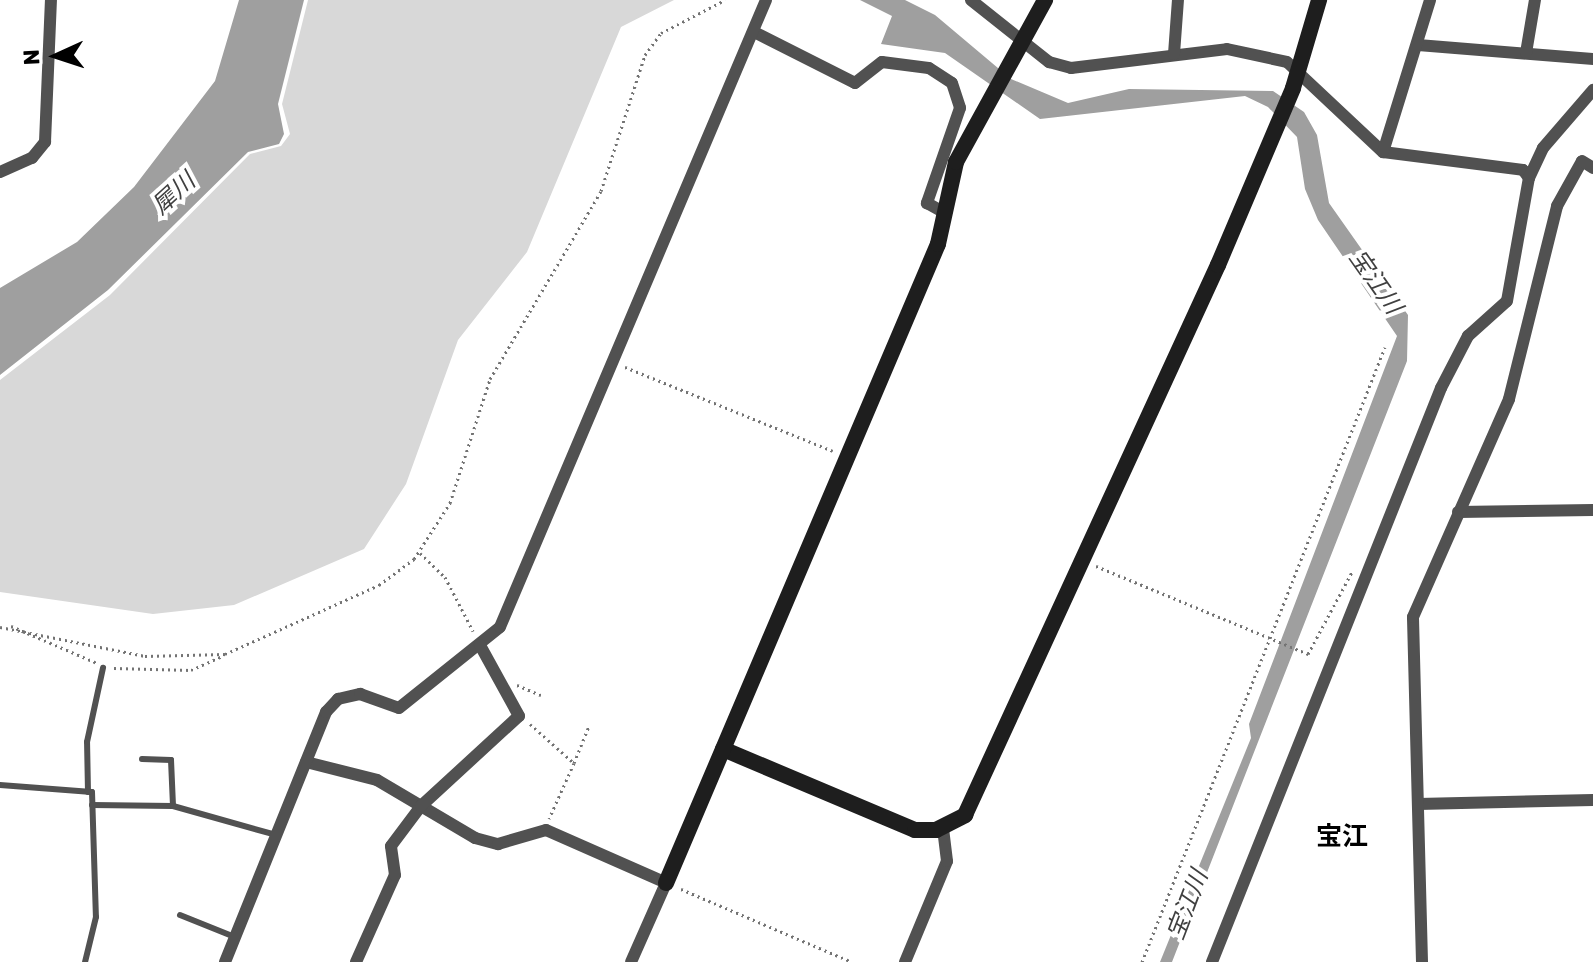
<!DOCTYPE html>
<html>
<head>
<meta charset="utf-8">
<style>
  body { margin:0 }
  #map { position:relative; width:1593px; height:962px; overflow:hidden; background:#fff; font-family:Rubik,"Noto Sans JP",sans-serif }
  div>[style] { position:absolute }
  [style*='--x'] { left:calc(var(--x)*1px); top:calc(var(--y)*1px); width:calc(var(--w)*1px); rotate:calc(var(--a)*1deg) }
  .green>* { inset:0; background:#d8d8d8 }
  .water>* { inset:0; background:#9f9f9f }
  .path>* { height:3px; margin-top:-1.5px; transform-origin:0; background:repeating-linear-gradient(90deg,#737373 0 2px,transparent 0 6px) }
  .lane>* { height:6px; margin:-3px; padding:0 3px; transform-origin:3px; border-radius:3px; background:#515151 }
  .street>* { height:12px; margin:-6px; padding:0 6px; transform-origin:6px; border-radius:6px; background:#515151 }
  .secondary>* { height:16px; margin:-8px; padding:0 8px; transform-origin:8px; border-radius:8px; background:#1e1e1e }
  span { translate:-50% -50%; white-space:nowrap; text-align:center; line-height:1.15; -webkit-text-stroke:8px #fff; paint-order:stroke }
  .water-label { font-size:24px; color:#404040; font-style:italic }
  .quarter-label { font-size:26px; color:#000; font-weight:700 }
  .north { position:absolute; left:16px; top:16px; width:80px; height:80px; -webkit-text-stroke:6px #fff; paint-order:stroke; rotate:267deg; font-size:22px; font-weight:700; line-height:32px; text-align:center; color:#000 }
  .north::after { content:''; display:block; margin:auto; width:28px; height:36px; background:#000; clip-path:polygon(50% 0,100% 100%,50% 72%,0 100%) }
</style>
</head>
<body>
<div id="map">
  <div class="green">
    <div style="clip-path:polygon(308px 0,674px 0,621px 27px,527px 252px,458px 340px,406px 484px,364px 549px,234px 605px,153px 614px,0 592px,0 380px,110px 295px,250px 154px,281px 146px,290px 134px,282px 104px)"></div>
  </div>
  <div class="water">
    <div style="clip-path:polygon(239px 0,304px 0,278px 104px,284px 134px,279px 144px,248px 152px,108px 290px,0 375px,0 288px,77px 242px,134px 187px,215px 81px)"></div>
    <div style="clip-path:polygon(860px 0,905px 0,935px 15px,1011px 79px,1068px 103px,1129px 89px,1273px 91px,1304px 112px,1317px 135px,1329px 203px,1408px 315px,1407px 361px,1172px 962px,1160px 962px,1251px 738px,1249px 724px,1397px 336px,1318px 220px,1305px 189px,1297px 137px,1268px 107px,1245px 96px,1040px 119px,945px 53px,881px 44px,892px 16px)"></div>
  </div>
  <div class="path">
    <div style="--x:625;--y:367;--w:224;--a:22"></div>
    <div style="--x:420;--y:553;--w:35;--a:44"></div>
    <div style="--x:445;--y:577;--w:61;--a:62.6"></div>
    <div style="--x:1096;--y:566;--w:230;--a:22.5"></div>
    <div style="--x:1308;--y:654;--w:95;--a:-61.8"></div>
    <div style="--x:11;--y:626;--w:94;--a:23.3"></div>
    <div style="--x:0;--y:627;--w:148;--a:11.3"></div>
    <div style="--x:145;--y:656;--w:80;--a:-1.4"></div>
    <div style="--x:225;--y:654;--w:169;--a:-24.1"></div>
    <div style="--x:379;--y:585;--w:44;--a:-36.6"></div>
    <div style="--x:414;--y:559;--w:67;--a:-57.3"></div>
    <div style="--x:450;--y:503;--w:130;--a:-72.1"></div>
    <div style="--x:490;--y:379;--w:218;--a:-59.4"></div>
    <div style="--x:601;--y:191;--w:143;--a:-72.1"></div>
    <div style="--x:645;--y:55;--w:27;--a:-54"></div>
    <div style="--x:661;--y:33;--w:72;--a:-27.3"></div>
    <div style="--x:114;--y:668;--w:77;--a:1.5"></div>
    <div style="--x:191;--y:670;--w:36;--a:-24"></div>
    <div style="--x:517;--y:685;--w:26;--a:23"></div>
    <div style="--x:530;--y:724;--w:59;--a:41.6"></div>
    <div style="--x:574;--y:763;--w:61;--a:114.1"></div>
    <div style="--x:574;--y:763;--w:40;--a:-68"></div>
    <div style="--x:681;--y:889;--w:186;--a:23.1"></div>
    <div style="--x:1142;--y:962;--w:661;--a:-68.44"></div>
  </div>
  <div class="lane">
    <div style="--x:142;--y:759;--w:29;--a:2"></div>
    <div style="--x:171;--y:760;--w:46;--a:87.5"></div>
    <div style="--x:0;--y:785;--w:92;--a:4.4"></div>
    <div style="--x:92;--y:792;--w:125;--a:88.2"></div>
    <div style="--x:96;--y:917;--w:46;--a:103.7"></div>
    <div style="--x:88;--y:792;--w:50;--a:-91.1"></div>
    <div style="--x:87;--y:742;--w:76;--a:-77.8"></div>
    <div style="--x:92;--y:805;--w:81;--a:0.7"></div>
    <div style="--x:173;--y:806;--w:107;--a:15.7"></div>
    <div style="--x:180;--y:915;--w:59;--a:21.8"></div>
  </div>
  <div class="street">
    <div style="--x:971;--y:0;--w:100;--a:38.5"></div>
    <div style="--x:1049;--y:62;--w:23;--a:15"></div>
    <div style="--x:1071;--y:68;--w:157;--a:-6.9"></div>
    <div style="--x:1227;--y:49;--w:61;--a:12.2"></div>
    <div style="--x:1287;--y:62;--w:132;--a:43.2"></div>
    <div style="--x:1383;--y:152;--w:141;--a:7.3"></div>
    <div style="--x:1523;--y:170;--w:10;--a:53"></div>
    <div style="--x:754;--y:32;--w:113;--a:26.8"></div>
    <div style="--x:855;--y:83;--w:34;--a:-38"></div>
    <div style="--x:882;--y:62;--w:47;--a:7.3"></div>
    <div style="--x:929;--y:68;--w:27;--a:33"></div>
    <div style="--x:952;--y:83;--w:26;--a:72"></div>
    <div style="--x:960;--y:108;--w:101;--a:109.2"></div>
    <div style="--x:927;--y:203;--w:21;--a:29"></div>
    <div style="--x:1418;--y:45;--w:176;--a:4.6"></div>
    <div style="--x:1526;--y:53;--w:54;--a:-80.4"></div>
    <div style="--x:1174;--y:54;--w:54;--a:-85.8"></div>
    <div style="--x:1383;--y:152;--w:159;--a:-72.8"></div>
    <div style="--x:0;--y:172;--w:35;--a:-24"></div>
    <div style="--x:32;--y:158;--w:21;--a:-51"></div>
    <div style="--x:45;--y:142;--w:142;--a:-87.6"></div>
    <div style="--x:1458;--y:512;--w:135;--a:-0.8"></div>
    <div style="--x:306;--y:762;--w:73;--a:14.2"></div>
    <div style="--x:377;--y:780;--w:114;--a:30.6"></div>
    <div style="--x:475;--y:838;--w:24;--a:15"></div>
    <div style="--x:498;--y:844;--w:50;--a:-16.3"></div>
    <div style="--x:546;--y:830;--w:131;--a:23.8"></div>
    <div style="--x:666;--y:883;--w:86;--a:113.9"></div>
    <div style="--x:1418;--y:804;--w:175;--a:-1.3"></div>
    <div style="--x:225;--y:962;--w:270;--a:-68"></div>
    <div style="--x:326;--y:712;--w:18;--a:-47"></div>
    <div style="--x:338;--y:699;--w:23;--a:-13"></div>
    <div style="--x:360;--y:694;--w:41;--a:19.7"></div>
    <div style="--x:399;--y:708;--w:129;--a:-38.7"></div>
    <div style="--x:500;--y:627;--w:681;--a:-67.01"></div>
    <div style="--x:356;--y:962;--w:95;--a:-65.9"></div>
    <div style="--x:395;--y:875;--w:29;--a:-98"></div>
    <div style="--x:391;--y:846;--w:50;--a:-53.1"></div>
    <div style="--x:421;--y:806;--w:133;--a:-42.6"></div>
    <div style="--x:519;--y:716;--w:81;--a:-118.8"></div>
    <div style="--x:905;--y:962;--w:109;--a:-67.4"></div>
    <div style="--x:947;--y:861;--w:33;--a:-97"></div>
    <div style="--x:1212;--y:962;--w:618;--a:-68.25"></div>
    <div style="--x:1441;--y:388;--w:59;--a:-62.6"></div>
    <div style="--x:1468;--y:336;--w:52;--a:-41.9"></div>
    <div style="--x:1507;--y:301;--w:125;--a:-79.9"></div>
    <div style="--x:1529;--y:178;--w:33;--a:-65"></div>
    <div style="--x:1543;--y:148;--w:77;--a:-49.2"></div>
    <div style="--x:1422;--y:962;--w:345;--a:-91.5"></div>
    <div style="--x:1413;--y:617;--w:238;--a:-66.2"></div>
    <div style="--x:1509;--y:399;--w:199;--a:-76"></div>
    <div style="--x:1557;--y:206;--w:51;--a:-60.9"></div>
    <div style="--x:1582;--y:161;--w:13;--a:32"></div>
  </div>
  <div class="secondary">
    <div style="--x:723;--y:749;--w:208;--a:22.9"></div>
    <div style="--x:915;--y:830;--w:21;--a:0"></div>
    <div style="--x:936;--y:830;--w:33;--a:-27"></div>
    <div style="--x:965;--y:815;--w:605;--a:-65.3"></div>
    <div style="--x:1218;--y:265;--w:192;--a:-67"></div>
    <div style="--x:1293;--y:88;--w:92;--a:-73.5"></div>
    <div style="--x:666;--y:883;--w:694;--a:-66.94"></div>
    <div style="--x:938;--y:244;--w:84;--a:-77.6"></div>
    <div style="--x:956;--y:162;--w:185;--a:-61.2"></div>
  </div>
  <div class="water-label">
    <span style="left:174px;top:194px;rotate:-42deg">犀川</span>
    <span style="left:1375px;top:282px;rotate:55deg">宝江川</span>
    <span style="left:1188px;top:905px;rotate:-69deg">宝江川</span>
  </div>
  <div class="quarter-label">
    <span style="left:1342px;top:837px">宝江</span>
  </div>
  <div class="north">N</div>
</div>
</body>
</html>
